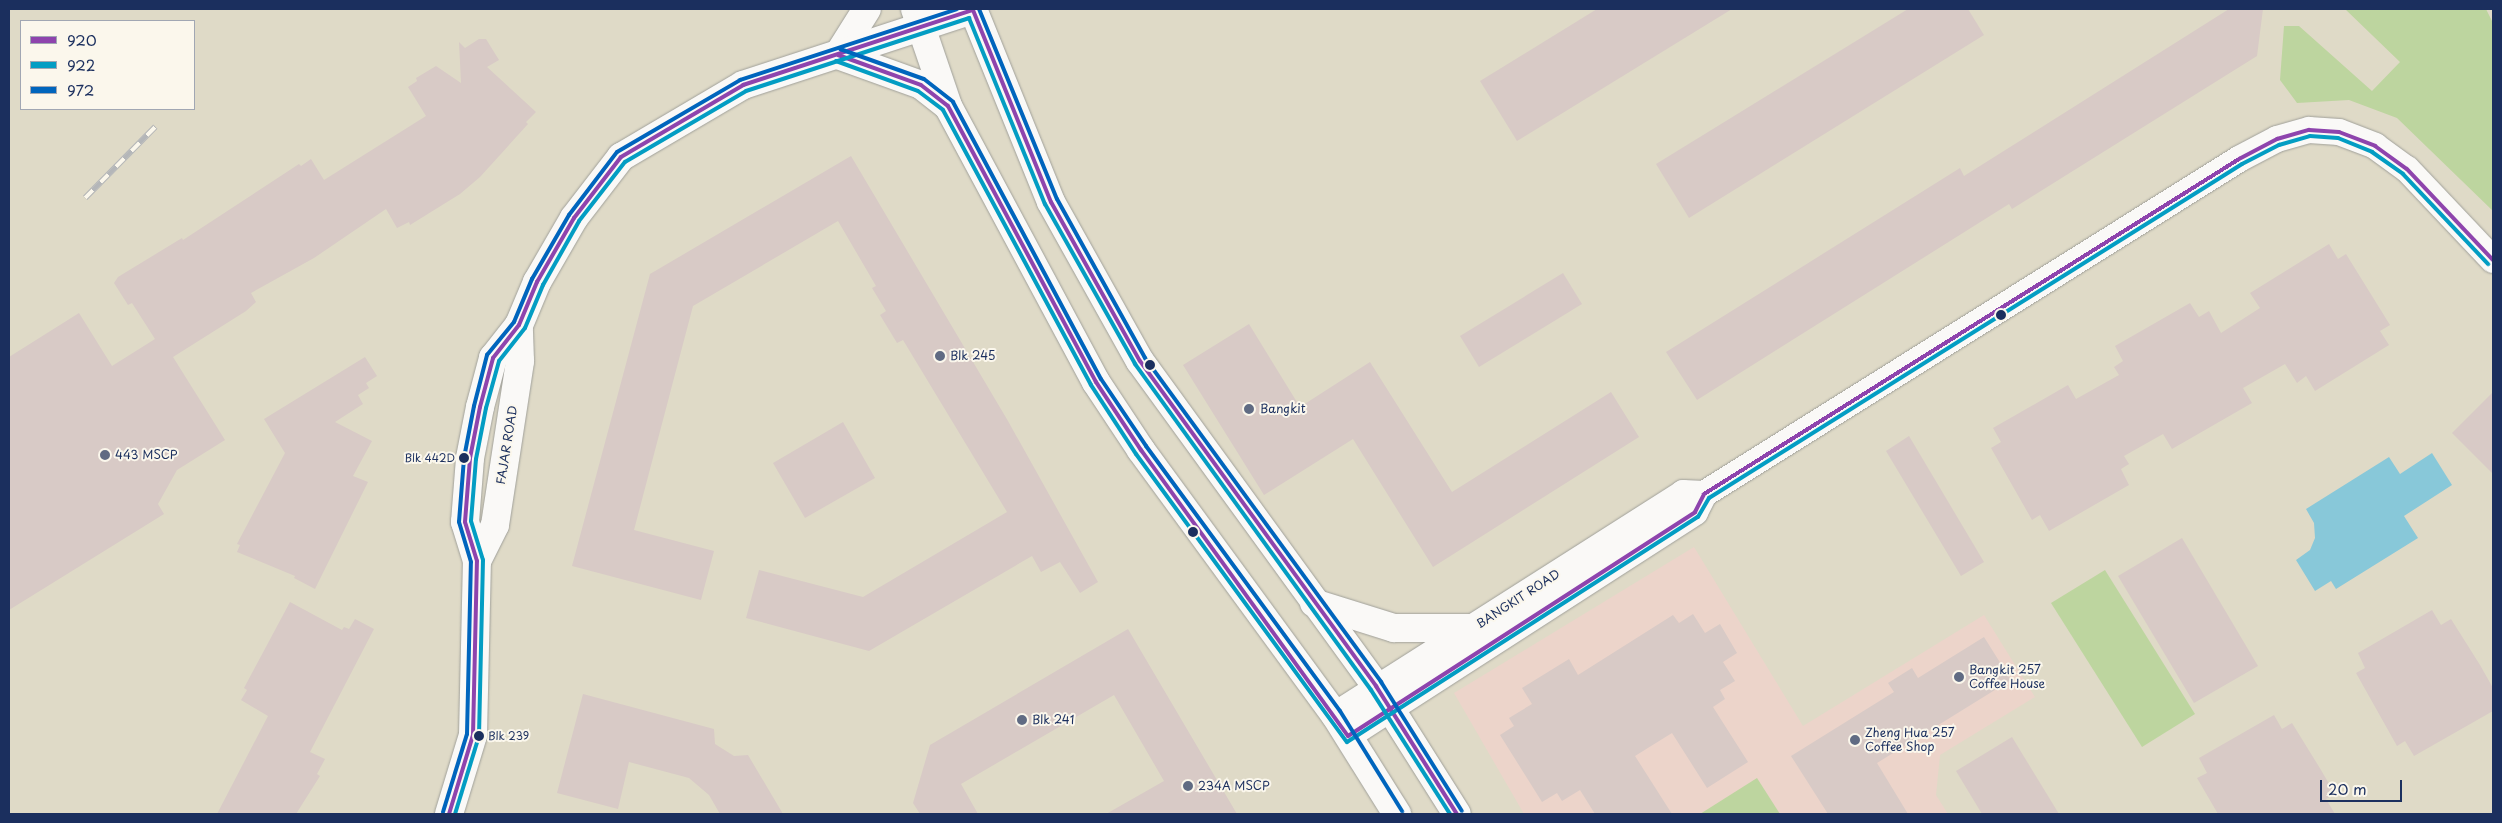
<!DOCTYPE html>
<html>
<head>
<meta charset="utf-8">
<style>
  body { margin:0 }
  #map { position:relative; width:2502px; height:823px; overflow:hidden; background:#dfdac7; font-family:"Playpen Sans",sans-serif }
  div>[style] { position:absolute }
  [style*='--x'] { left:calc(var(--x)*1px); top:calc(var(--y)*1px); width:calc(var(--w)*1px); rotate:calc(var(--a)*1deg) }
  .built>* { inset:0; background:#ecd4ca }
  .green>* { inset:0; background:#bdd59f }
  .water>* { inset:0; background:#88c8d9 }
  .building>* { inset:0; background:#d8cac6 }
  .roads { filter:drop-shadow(0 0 1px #a0a09a) drop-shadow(0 0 1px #a0a09a) }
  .street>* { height:26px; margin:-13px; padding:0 13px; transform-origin:13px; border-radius:13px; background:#faf9f7 }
  .secondary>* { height:28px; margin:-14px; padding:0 14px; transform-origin:14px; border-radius:14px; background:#faf9f7 }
  .rail>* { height:5.5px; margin-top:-2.75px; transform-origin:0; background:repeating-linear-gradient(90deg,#fbf7ec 0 11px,#b4b6b9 0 22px); box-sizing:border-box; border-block:1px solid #b4b6b9 }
  .bus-1>* { height:4px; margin:-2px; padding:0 2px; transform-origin:2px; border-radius:2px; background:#8e44ad }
  .bus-2>* { height:4px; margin:-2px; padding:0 2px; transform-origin:2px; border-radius:2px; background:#039dc3 }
  .bus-3>* { height:4px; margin:-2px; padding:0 2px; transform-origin:2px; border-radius:2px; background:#0065bd }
  .dots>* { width:14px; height:14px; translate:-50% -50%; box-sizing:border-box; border:2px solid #fbf7ec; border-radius:50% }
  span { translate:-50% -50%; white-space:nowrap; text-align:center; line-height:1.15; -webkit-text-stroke:4px #fbf7ec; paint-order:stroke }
  .bus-label { font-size:11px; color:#1b2f5e }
  .right { translate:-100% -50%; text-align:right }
  .left { translate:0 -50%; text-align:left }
  .poi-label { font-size:12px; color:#1b2f5e }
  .street-label { font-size:12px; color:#1b2f5e }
  .frame { position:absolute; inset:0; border:10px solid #1b2f5e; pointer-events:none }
  .legend { position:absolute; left:20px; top:20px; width:175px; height:90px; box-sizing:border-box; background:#fbf7ec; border:1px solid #a1a7b3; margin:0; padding:6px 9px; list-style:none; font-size:15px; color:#1b2f5e }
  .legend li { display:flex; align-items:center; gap:10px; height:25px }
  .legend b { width:25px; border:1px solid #a1a7b3 }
  .scale { position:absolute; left:2320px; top:780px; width:82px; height:22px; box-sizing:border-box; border:2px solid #1b2f5e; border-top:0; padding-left:6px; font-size:15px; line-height:18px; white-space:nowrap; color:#1b2f5e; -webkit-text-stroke:4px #fbf7ec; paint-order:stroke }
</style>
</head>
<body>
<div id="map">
  <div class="built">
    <div style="clip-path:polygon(1694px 547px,1803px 726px,1984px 615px,2035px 697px,1940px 755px,1936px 795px,1948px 814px,1524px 814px,1454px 693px)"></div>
  </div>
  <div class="green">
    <div style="clip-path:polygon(2345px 9px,2486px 9px,2493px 23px,2493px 211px,2397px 118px,2349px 100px,2297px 103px,2280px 80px,2284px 26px,2299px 26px,2372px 91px,2400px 62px)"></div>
    <div style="clip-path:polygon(2105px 570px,2195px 714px,2142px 747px,2051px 603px)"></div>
    <div style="clip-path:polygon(1757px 778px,1780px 814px,1700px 814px)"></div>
  </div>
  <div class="water">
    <div style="clip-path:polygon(2432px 453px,2452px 485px,2404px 516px,2418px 538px,2336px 589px,2331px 581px,2315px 591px,2296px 560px,2310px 550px,2315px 538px,2314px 523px,2306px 509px,2389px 457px,2400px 474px)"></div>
  </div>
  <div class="building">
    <div style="clip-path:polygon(1597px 9px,1732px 9px,1517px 141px,1480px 81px)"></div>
    <div style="clip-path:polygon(1908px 9px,1968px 9px,1984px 35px,1689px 218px,1656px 164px)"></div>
    <div style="clip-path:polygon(2229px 9px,2263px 9px,2257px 56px,2012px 209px,2009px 204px,1697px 400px,1666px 352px,1960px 168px,1964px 176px)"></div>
    <div style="clip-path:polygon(479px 39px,486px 39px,499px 60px,487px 67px,536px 112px,526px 122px,528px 124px,480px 177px,460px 194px,410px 225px,409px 222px,397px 228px,386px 209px,314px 258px,251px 293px,256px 302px,246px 311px,173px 357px,225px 440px,177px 470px,158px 504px,164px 514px,9px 610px,9px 357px,79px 313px,112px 366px,155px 339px,132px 303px,128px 305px,114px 283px,118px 277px,182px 238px,183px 240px,299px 164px,301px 166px,311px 159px,324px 180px,426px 116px,408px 87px,417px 81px,416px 78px,436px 66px,461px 83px,459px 42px,465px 48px)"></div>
    <div style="clip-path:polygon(851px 156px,1008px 421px,1098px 582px,1080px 593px,1060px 562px,1041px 572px,1032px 556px,869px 651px,746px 618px,759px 570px,863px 597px,1007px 512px,903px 340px,897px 343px,880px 315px,886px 311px,872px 288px,876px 286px,838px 221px,693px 306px,634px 530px,714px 551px,701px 600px,572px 566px,650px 274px)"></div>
    <div style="clip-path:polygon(2329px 244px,2338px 259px,2346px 254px,2390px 325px,2380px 331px,2389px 345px,2315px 391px,2306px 376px,2297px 383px,2285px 364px,2243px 388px,2252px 403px,2172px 449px,2163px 434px,2124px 456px,2129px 464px,2121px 469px,2129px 485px,2049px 531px,2040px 515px,2032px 520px,1991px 448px,2001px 442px,1993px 428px,2068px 385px,2076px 399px,2119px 375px,2114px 367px,2123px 361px,2115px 346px,2190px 303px,2199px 317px,2209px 311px,2221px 333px,2260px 308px,2250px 293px)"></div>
    <div style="clip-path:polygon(1563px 273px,1582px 304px,1479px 367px,1460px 336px)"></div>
    <div style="clip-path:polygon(1249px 324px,1300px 407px,1370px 362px,1452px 492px,1611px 392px,1639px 437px,1433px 567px,1353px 439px,1264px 495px,1183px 365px)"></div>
    <div style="clip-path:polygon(365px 357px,377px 376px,366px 383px,369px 388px,358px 395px,363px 404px,335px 422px,372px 441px,353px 476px,368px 482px,315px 589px,294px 578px,295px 576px,237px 552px,240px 545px,237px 544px,285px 453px,264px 419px)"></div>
    <div style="clip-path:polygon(2493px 392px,2493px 474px,2452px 433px)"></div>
    <div style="clip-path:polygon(843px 422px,875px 478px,805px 518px,773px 463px)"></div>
    <div style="clip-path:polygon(1909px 436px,1984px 562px,1961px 576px,1886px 451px)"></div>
    <div style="clip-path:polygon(2182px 538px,2258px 666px,2194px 703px,2118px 576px)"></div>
    <div style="clip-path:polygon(290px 602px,342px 630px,344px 627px,349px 629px,355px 619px,374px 629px,310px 752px,325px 759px,317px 774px,320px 776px,296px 814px,217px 814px,268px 716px,241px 700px,247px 690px,244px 688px)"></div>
    <div style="clip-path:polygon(2432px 610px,2441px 625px,2451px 619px,2480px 665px,2493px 688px,2493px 711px,2414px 756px,2405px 741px,2397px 746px,2356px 673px,2365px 668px,2358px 653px)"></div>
    <div style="clip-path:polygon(1693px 614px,1705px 633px,1720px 624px,1737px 653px,1723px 662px,1735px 681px,1720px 690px,1725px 699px,1713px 707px,1748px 762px,1707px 788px,1672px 733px,1635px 756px,1672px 814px,1595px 814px,1580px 790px,1562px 801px,1557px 793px,1542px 802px,1500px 735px,1514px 726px,1509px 718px,1532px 704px,1522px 688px,1569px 659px,1578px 675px,1673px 615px,1679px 623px)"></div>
    <div style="clip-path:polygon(1128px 629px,1237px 814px,1106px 814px,1164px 781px,1114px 695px,961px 784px,978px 814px,920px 814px,913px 803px,930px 745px)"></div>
    <div style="clip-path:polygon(1984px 637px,2011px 680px,1877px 763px,1908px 814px,1828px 814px,1791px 756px,1894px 692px,1888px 683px,1912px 668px,1918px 678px)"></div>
    <div style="clip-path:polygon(583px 694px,714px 729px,715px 744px,734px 756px,748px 755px,783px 814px,720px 814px,709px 795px,689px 778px,629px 762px,618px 809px,557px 793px)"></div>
    <div style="clip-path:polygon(2274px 715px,2282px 729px,2292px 723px,2321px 770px,2335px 794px,2326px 799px,2335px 814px,2218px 814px,2197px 778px,2207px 773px,2199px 758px)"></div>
    <div style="clip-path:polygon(2012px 737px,2059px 814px,1982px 814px,1956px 771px)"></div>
  </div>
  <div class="roads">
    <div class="street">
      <div style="--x:1335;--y:715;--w:413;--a:-32.5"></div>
      <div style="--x:1683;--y:493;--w:21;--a:3"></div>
      <div style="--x:1348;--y:736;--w:413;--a:-32.8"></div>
      <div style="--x:1695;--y:512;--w:20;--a:-63"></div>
      <div style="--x:1704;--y:494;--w:631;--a:-32.05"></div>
      <div style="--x:2239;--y:159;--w:43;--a:-27.8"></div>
      <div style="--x:2277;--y:139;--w:33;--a:-16"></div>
      <div style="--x:2309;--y:130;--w:30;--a:4"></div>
      <div style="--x:2339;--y:132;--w:39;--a:21"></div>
      <div style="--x:2375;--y:146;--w:39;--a:36"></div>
      <div style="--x:2407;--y:169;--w:125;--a:46.6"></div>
    </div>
    <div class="secondary">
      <div style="--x:915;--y:9;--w:102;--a:71.2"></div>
      <div style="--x:948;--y:106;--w:313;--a:61.8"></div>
      <div style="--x:1096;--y:382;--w:82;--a:56.5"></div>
      <div style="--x:1141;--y:450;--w:328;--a:53.8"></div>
      <div style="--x:1335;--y:715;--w:117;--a:57.9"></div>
      <div style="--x:973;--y:9;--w:208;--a:68"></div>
      <div style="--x:1051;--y:202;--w:182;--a:60.8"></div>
      <div style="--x:1140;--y:361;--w:402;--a:54"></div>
      <div style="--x:1376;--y:686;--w:151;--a:57.7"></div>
      <div style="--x:838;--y:55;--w:88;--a:19.9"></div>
      <div style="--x:921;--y:85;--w:34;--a:38"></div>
      <div style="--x:838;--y:55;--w:54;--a:-57.8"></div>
      <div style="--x:477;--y:561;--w:40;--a:-63.4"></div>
      <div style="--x:495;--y:525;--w:166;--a:-81.3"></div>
      <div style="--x:520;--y:361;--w:36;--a:-92"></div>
      <div style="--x:1314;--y:603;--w:84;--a:17.4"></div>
      <div style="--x:1394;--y:628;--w:78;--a:0"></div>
      <div style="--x:449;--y:814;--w:83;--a:-73.1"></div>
      <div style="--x:473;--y:735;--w:174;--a:-88.7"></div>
      <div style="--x:477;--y:561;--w:41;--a:-107.1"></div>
      <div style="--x:465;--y:522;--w:64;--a:-85.5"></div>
      <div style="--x:470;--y:458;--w:52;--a:-78.9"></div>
      <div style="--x:480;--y:407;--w:51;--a:-75.1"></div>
      <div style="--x:493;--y:358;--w:42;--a:-51.8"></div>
      <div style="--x:519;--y:325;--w:47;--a:-67.3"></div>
      <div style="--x:537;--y:282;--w:74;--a:-60"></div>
      <div style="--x:574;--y:218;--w:77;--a:-52.4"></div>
      <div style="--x:621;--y:157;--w:142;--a:-30.5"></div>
      <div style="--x:743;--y:85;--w:242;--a:-18.1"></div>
    </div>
  </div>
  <div class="rail">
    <div style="--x:85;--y:198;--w:100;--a:-45.4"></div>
  </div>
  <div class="bus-1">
    <div style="--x:838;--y:55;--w:88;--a:19.9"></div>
    <div style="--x:921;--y:85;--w:34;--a:38"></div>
    <div style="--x:948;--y:106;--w:313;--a:61.8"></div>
    <div style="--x:1096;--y:382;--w:82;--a:56.5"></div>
    <div style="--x:1141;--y:450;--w:353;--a:54.1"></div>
    <div style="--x:1348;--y:736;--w:413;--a:-32.8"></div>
    <div style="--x:1695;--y:512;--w:20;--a:-63"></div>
    <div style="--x:1704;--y:494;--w:631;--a:-32.05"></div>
    <div style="--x:2239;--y:159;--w:43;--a:-27.8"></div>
    <div style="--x:2277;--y:139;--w:33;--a:-16"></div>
    <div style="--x:2309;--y:130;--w:30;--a:4"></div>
    <div style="--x:2339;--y:132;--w:39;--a:21"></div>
    <div style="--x:2375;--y:146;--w:39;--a:36"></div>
    <div style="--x:2407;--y:169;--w:125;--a:46.6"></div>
    <div style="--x:449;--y:814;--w:83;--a:-73.1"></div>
    <div style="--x:473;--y:735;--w:174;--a:-88.7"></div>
    <div style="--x:477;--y:561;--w:41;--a:-107.1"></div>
    <div style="--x:465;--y:522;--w:64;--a:-85.5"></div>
    <div style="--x:470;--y:458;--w:52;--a:-78.9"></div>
    <div style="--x:480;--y:407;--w:51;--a:-75.1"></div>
    <div style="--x:493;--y:358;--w:42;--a:-51.8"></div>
    <div style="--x:519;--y:325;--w:47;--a:-67.3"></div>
    <div style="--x:537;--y:282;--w:74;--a:-60"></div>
    <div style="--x:574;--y:218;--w:77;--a:-52.4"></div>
    <div style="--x:621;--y:157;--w:142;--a:-30.5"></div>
    <div style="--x:743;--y:85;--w:242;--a:-18.1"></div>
    <div style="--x:973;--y:10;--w:207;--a:67.9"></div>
    <div style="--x:1051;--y:202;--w:182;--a:60.8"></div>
    <div style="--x:1140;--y:361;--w:402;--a:54"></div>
    <div style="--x:1376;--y:686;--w:151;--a:57.7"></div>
  </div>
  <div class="bus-2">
    <div style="--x:836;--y:61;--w:87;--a:20.1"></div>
    <div style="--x:918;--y:91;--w:31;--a:37"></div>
    <div style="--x:943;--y:110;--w:312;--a:61.7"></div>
    <div style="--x:1091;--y:385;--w:82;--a:56.9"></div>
    <div style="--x:1136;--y:454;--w:357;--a:53.8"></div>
    <div style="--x:1347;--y:742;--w:417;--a:-32.7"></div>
    <div style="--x:1698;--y:517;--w:22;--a:-60"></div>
    <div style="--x:1709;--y:498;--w:629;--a:-32.07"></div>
    <div style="--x:2242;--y:164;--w:42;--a:-27.2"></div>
    <div style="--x:2279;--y:145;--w:32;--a:-16"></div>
    <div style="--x:2310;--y:136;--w:28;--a:4"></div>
    <div style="--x:2338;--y:138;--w:37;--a:22"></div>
    <div style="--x:2372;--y:152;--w:38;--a:35"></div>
    <div style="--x:2403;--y:174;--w:124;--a:46.6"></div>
    <div style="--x:455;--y:814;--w:82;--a:-72.9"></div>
    <div style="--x:479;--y:736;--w:176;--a:-88.7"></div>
    <div style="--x:483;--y:560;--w:41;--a:-107.1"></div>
    <div style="--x:471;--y:521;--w:62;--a:-85.4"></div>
    <div style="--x:476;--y:459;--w:52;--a:-78.9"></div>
    <div style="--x:486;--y:408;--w:49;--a:-74.5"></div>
    <div style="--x:499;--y:361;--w:42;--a:-51.8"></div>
    <div style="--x:525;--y:328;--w:47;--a:-67.3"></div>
    <div style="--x:543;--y:285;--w:73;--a:-60.6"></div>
    <div style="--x:579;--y:221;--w:75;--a:-52.1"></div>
    <div style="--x:625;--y:162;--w:140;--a:-30.4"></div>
    <div style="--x:746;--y:91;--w:235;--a:-18.1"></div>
    <div style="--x:969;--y:18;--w:201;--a:67.8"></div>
    <div style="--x:1045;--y:204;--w:184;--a:60.6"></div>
    <div style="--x:1135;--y:364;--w:402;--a:54.1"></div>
    <div style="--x:1371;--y:690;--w:147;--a:57.5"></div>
  </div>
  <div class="bus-3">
    <div style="--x:979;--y:9;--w:205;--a:67.7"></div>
    <div style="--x:1057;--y:199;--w:182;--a:61"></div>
    <div style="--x:1145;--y:358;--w:401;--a:53.9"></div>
    <div style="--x:1381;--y:682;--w:152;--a:57.9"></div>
    <div style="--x:840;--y:49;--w:89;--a:19.7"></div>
    <div style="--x:924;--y:79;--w:37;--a:38"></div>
    <div style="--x:953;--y:102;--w:314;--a:61.9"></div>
    <div style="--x:1101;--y:379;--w:81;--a:56.1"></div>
    <div style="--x:1146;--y:446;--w:328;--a:53.8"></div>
    <div style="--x:1340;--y:711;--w:118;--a:58.2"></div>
    <div style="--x:443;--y:812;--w:82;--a:-72.9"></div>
    <div style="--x:467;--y:734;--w:172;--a:-88.7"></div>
    <div style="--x:471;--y:562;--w:42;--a:-106.7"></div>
    <div style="--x:459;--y:522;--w:64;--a:-85.5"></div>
    <div style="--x:464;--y:458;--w:53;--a:-79.1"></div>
    <div style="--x:474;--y:406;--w:53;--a:-75.7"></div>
    <div style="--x:487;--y:355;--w:43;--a:-50.7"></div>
    <div style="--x:514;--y:322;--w:47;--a:-67.3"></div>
    <div style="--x:532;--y:279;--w:74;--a:-60"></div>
    <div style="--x:569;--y:215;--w:79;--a:-52.7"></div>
    <div style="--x:617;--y:152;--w:143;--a:-30.3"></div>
    <div style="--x:740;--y:80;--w:228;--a:-18.1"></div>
  </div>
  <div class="dots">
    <div style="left:2001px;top:315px;background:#1b2f5e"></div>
    <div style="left:940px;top:356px;background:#606b83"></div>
    <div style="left:1150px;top:365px;background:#1b2f5e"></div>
    <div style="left:1249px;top:409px;background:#606b83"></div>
    <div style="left:105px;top:455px;background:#606b83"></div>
    <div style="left:464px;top:458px;background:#1b2f5e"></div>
    <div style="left:1193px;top:532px;background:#1b2f5e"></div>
    <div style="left:1959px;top:677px;background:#606b83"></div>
    <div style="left:1022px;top:720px;background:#606b83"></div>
    <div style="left:479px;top:736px;background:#1b2f5e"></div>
    <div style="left:1855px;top:740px;background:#606b83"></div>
    <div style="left:1188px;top:786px;background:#606b83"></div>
  </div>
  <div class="bus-label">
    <span class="right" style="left:455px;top:458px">Blk 442D</span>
    <span class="left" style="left:488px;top:736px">Blk 239</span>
  </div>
  <div class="poi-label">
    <span class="left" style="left:950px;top:356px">Blk 245</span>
    <span class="left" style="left:1260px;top:409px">Bangkit</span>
    <span class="left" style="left:115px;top:455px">443 MSCP</span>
    <span class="left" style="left:1969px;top:677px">Bangkit 257<br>Coffee House</span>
    <span class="left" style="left:1032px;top:720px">Blk 241</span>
    <span class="left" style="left:1865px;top:740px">Zheng Hua 257<br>Coffee Shop</span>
    <span class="left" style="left:1198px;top:786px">234A MSCP</span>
  </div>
  <div class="street-label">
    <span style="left:507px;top:445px;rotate:-81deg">FAJAR ROAD</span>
    <span style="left:1518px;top:599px;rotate:-33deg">BANGKIT ROAD</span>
  </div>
  <div class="frame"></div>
  <ul class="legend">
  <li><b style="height:6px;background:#8e44ad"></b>920</li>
  <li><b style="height:6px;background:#039dc3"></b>922</li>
  <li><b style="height:6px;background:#0065bd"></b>972</li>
  </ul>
  <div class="scale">20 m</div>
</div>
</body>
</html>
